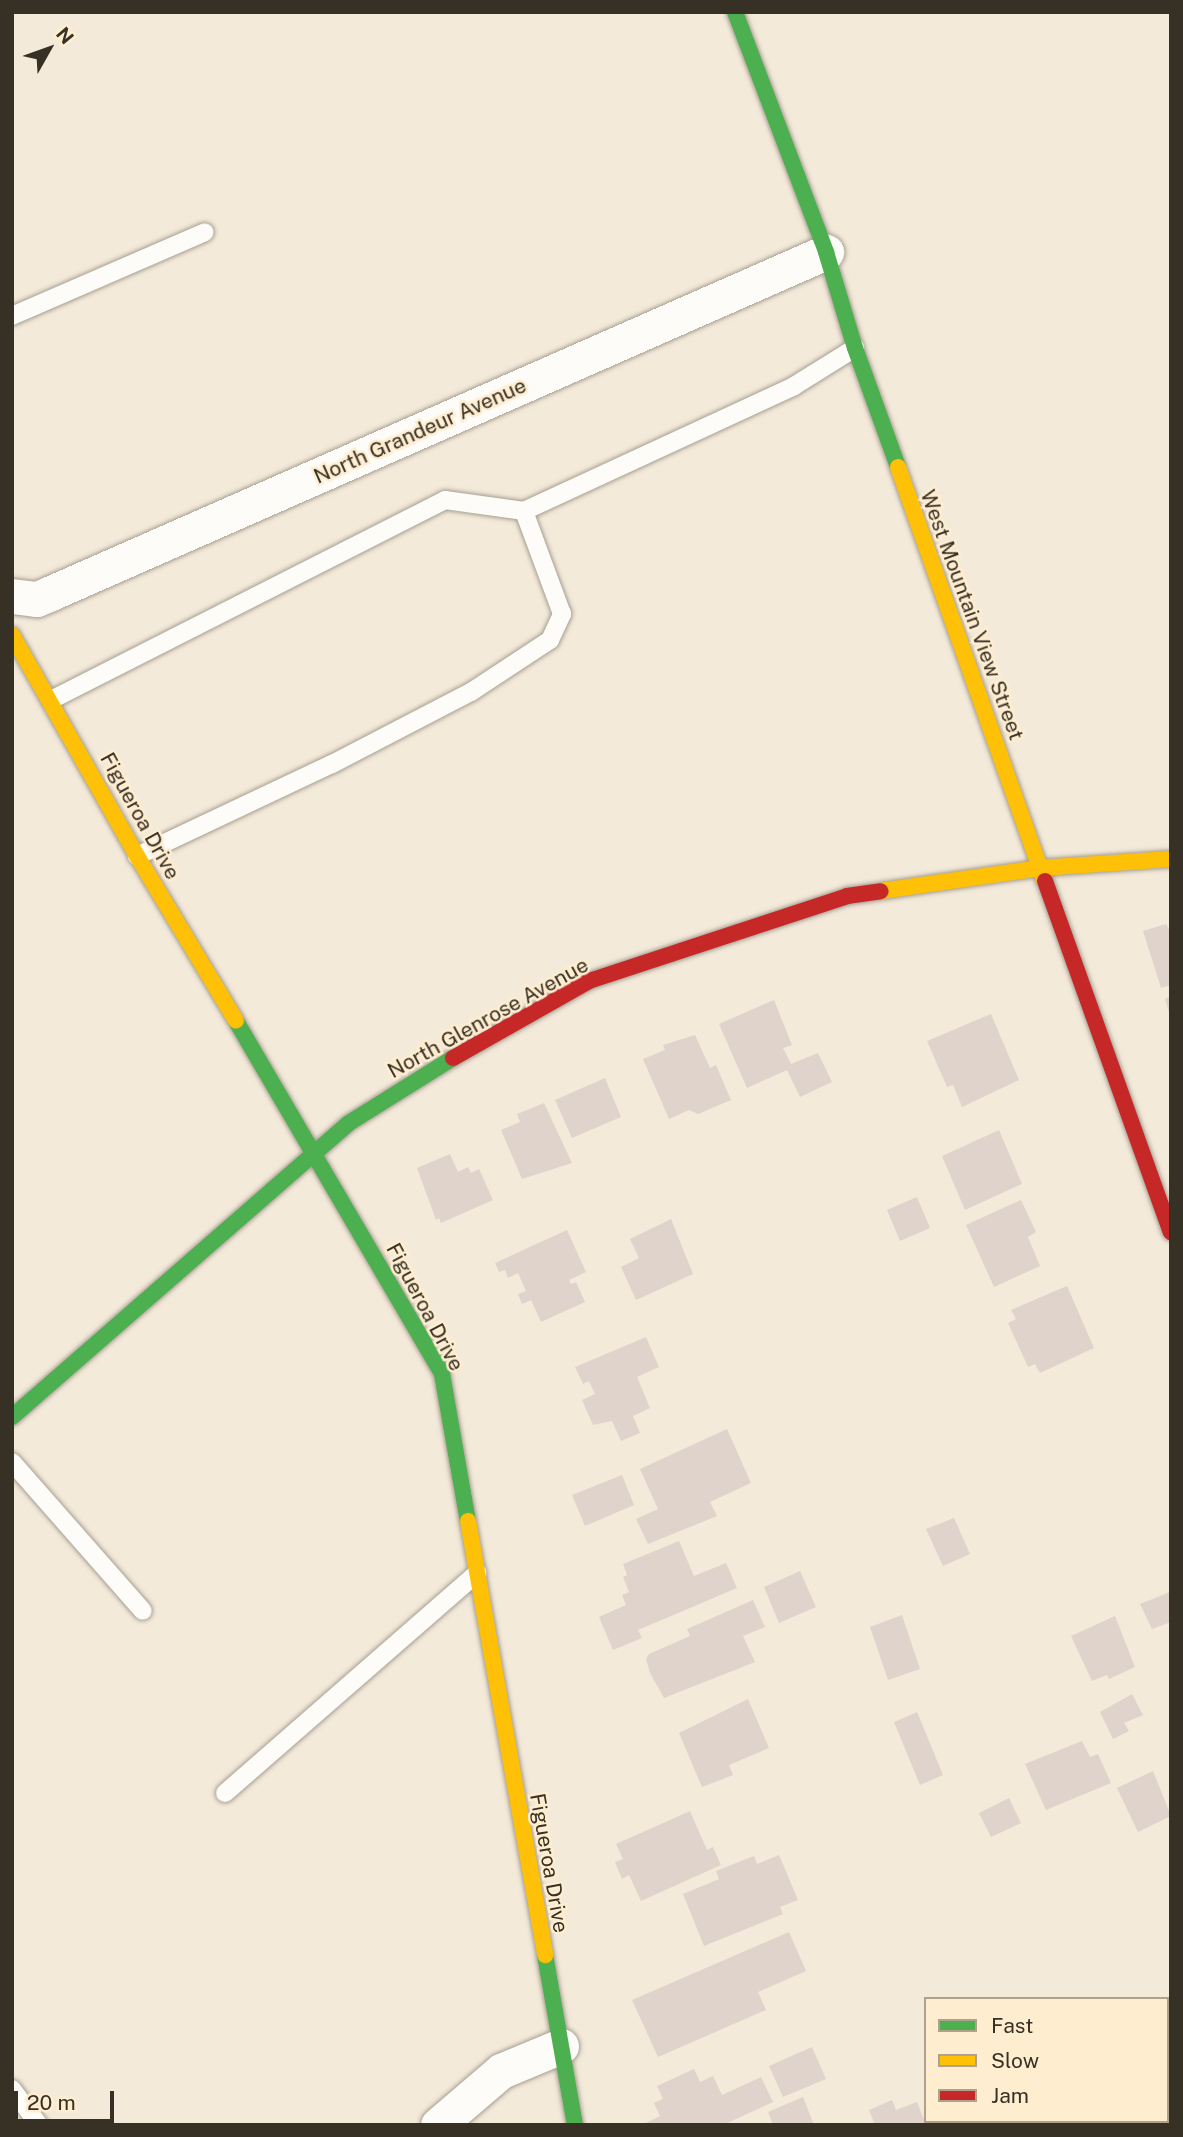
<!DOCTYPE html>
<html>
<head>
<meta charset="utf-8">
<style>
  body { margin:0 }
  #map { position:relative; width:1183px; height:2137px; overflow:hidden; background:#f4eada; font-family:"Public Sans",sans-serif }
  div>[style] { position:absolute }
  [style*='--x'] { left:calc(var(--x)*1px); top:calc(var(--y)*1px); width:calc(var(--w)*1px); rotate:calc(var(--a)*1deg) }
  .building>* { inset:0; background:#dfd3cb }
  .roads { filter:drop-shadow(0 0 2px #a69f92) drop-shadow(0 0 2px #a69f92) }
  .lane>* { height:18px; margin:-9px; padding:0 9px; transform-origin:9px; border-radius:9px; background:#fdfcf9 }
  .street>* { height:35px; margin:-17.5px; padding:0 17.5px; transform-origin:17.5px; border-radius:17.5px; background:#fdfcf9 }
  .fast>* { height:16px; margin:-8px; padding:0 8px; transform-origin:8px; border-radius:8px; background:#4caf50 }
  .slow>* { height:16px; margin:-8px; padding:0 8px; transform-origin:8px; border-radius:8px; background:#ffc107 }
  .jam>* { height:16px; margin:-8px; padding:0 8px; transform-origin:8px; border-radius:8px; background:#c62828 }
  span { translate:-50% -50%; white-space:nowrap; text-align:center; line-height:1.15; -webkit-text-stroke:5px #ffedd0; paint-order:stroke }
  .street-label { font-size:21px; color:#363025 }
  .frame { position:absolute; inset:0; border:14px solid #363025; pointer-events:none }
  .legend { position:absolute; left:924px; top:1997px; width:245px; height:126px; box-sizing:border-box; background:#ffedd0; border:2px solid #afa18c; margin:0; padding:9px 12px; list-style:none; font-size:21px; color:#363025 }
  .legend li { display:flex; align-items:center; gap:14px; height:35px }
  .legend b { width:35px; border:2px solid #afa18c }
  .north { position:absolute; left:14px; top:14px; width:70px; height:70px; -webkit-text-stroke:5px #ffedd0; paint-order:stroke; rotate:50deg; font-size:19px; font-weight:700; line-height:28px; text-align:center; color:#363025 }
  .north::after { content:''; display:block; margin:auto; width:24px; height:32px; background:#363025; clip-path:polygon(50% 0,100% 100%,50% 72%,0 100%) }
  .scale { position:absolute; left:14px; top:2091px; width:100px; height:32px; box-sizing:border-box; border:4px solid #363025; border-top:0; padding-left:9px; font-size:21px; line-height:24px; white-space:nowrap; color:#363025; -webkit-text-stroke:5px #ffedd0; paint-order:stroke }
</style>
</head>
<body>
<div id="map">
  <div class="building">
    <div style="clip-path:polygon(1166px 924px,1171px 933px,1171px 985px,1161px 988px,1143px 931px)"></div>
    <div style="clip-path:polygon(1171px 997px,1171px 1015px,1170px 1015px,1165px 999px)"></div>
    <div style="clip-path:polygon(774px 1000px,792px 1045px,783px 1048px,791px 1064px,818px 1053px,832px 1082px,800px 1097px,787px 1070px,747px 1088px,719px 1024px)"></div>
    <div style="clip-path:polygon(991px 1014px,1019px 1080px,962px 1107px,953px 1085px,947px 1087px,927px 1041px)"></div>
    <div style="clip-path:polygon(695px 1035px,710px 1068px,716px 1065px,731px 1100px,698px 1114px,689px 1110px,669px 1119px,643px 1059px,665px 1050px,663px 1045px)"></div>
    <div style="clip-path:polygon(605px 1078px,621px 1117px,572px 1138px,555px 1100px)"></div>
    <div style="clip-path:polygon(544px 1103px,572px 1163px,522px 1179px,501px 1130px,520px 1122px,517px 1114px)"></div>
    <div style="clip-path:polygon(999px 1130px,1022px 1184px,965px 1210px,942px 1156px)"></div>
    <div style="clip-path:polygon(450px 1154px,458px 1172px,468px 1167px,471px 1173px,479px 1169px,493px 1200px,441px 1223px,439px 1218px,436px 1220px,417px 1168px)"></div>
    <div style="clip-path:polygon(917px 1197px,930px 1228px,900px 1241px,887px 1210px)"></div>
    <div style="clip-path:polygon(1021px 1200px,1036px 1232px,1028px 1237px,1040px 1266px,994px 1287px,966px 1225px)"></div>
    <div style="clip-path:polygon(671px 1219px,693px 1274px,636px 1300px,621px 1267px,639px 1258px,630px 1239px)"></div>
    <div style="clip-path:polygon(567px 1230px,586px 1272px,569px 1280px,571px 1284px,576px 1282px,585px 1302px,541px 1322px,531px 1300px,522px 1304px,518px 1294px,526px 1291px,518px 1273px,508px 1278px,505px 1270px,499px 1272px,495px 1263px)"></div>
    <div style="clip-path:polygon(1067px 1286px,1094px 1348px,1040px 1373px,1035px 1364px,1028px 1367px,1008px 1323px,1016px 1319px,1011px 1310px)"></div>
    <div style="clip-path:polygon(646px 1337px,659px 1367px,637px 1377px,650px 1408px,633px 1416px,640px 1433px,621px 1441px,612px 1421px,593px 1425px,582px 1400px,595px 1394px,589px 1381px,583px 1384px,575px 1367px)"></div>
    <div style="clip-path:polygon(727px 1429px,751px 1483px,710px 1502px,717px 1516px,648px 1544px,636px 1519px,658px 1509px,640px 1469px)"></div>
    <div style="clip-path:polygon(622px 1475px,634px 1505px,585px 1526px,572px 1495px)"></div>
    <div style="clip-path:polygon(954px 1518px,970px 1554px,943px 1566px,926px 1529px)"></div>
    <div style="clip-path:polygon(679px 1541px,694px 1576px,726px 1563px,737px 1588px,638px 1630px,642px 1638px,613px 1650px,599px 1617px,626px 1605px,622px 1595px,629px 1592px,623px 1577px,627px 1575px,623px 1564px)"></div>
    <div style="clip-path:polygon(800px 1571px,816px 1607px,779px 1623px,764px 1587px)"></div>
    <div style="clip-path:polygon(1170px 1592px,1171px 1622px,1152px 1629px,1140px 1604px)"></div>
    <div style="clip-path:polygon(753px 1600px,765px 1627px,743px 1636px,755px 1662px,664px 1698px,650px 1673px,646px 1659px,649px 1654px,690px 1636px,687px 1629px)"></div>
    <div style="clip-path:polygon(902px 1615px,920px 1669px,888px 1680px,870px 1627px)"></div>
    <div style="clip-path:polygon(1115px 1616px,1135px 1667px,1109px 1679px,1107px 1675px,1092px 1681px,1071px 1636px)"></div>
    <div style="clip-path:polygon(1132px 1694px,1143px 1715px,1124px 1723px,1129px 1731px,1113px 1739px,1100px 1712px)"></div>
    <div style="clip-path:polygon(748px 1699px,769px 1748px,729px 1765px,733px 1775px,702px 1787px,679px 1733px)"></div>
    <div style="clip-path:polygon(917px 1712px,943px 1775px,920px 1785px,894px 1722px)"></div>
    <div style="clip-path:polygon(1082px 1741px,1090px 1757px,1098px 1754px,1111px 1783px,1046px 1810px,1025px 1764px)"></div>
    <div style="clip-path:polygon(1153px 1771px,1171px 1816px,1138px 1832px,1117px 1788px)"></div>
    <div style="clip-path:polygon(1009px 1798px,1021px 1823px,991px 1837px,979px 1813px)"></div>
    <div style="clip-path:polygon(690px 1811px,707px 1850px,713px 1847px,721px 1865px,641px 1901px,629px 1875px,622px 1879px,615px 1862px,623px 1859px,616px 1844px)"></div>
    <div style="clip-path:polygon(779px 1855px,798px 1900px,780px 1907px,783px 1914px,704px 1946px,683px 1894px,719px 1879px,716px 1871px,754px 1856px,757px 1864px)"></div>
    <div style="clip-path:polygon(789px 1932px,806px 1971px,758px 1992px,766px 2010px,658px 2057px,632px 2000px)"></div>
    <div style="clip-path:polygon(812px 2047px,826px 2079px,783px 2097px,769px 2066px)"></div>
    <div style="clip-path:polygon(694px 2069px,700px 2082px,713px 2076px,722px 2095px,761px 2077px,773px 2102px,723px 2125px,642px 2125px,660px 2116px,654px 2103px,663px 2099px,657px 2086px)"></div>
    <div style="clip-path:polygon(803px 2097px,814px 2125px,773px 2125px,768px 2112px)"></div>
    <div style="clip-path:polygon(892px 2100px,896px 2110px,917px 2102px,926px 2125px,875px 2125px,869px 2110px)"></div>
  </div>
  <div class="roads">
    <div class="lane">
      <div style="--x:12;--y:316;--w:210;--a:-23.5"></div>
      <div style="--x:51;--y:700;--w:442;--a:-26.9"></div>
      <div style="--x:445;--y:500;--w:80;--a:7.9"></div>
      <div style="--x:524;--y:511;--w:298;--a:-24.8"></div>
      <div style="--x:794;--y:386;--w:72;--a:-31.9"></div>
      <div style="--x:137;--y:856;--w:216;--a:-25.3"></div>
      <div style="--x:332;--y:764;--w:157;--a:-27.4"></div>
      <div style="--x:471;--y:692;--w:95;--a:-33.4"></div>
      <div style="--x:550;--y:640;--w:29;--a:-65"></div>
      <div style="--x:562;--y:614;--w:110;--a:-110.3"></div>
      <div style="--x:12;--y:1462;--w:198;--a:48.7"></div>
      <div style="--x:225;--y:1793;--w:335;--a:-41.1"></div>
      <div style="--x:12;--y:2089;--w:45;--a:53.1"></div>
    </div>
    <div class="street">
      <div style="--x:12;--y:596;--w:25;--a:7"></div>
      <div style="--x:37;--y:599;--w:15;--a:-23"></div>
      <div style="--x:51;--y:593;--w:847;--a:-23.75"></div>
      <div style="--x:438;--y:2125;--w:83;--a:-40.6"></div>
      <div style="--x:501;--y:2071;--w:65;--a:-22.6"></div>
    </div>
    <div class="fast">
      <div style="--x:735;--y:12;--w:257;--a:69.2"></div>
      <div style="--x:826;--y:252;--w:100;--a:73.2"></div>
      <div style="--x:855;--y:348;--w:127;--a:70.1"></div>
      <div style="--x:236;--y:1021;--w:409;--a:59.7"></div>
      <div style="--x:442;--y:1374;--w:149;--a:80"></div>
      <div style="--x:12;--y:1417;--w:447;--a:-41.1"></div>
      <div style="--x:349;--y:1123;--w:123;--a:-32"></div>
      <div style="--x:545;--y:1955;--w:173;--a:80"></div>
    </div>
    <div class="slow">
      <div style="--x:898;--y:467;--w:439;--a:70.5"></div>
      <div style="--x:12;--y:635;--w:254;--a:60.5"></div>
      <div style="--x:137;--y:856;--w:192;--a:59"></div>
      <div style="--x:881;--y:891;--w:161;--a:-8.2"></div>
      <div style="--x:1040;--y:868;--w:131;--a:-3.9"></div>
      <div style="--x:468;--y:1521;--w:441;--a:79.9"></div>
    </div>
    <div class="jam">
      <div style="--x:1045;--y:881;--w:373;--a:70.3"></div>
      <div style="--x:453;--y:1058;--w:156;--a:-29.5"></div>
      <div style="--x:589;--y:981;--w:272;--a:-18.2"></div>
      <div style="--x:847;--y:896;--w:34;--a:-8"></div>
    </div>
  </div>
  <div class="street-label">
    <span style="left:420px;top:431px;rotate:-24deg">North Grandeur Avenue</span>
    <span style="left:972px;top:615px;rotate:70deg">West Mountain View Street</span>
    <span style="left:140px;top:816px;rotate:61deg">Figueroa Drive</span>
    <span style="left:488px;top:1018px;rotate:-29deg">North Glenrose Avenue</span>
    <span style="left:425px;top:1307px;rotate:62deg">Figueroa Drive</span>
    <span style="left:549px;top:1863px;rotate:80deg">Figueroa Drive</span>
  </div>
  <div class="frame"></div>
  <ul class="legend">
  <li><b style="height:9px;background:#4caf50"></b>Fast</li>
  <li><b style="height:9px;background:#ffc107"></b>Slow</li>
  <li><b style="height:9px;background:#c62828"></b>Jam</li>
  </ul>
  <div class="north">N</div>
  <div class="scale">20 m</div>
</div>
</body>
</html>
